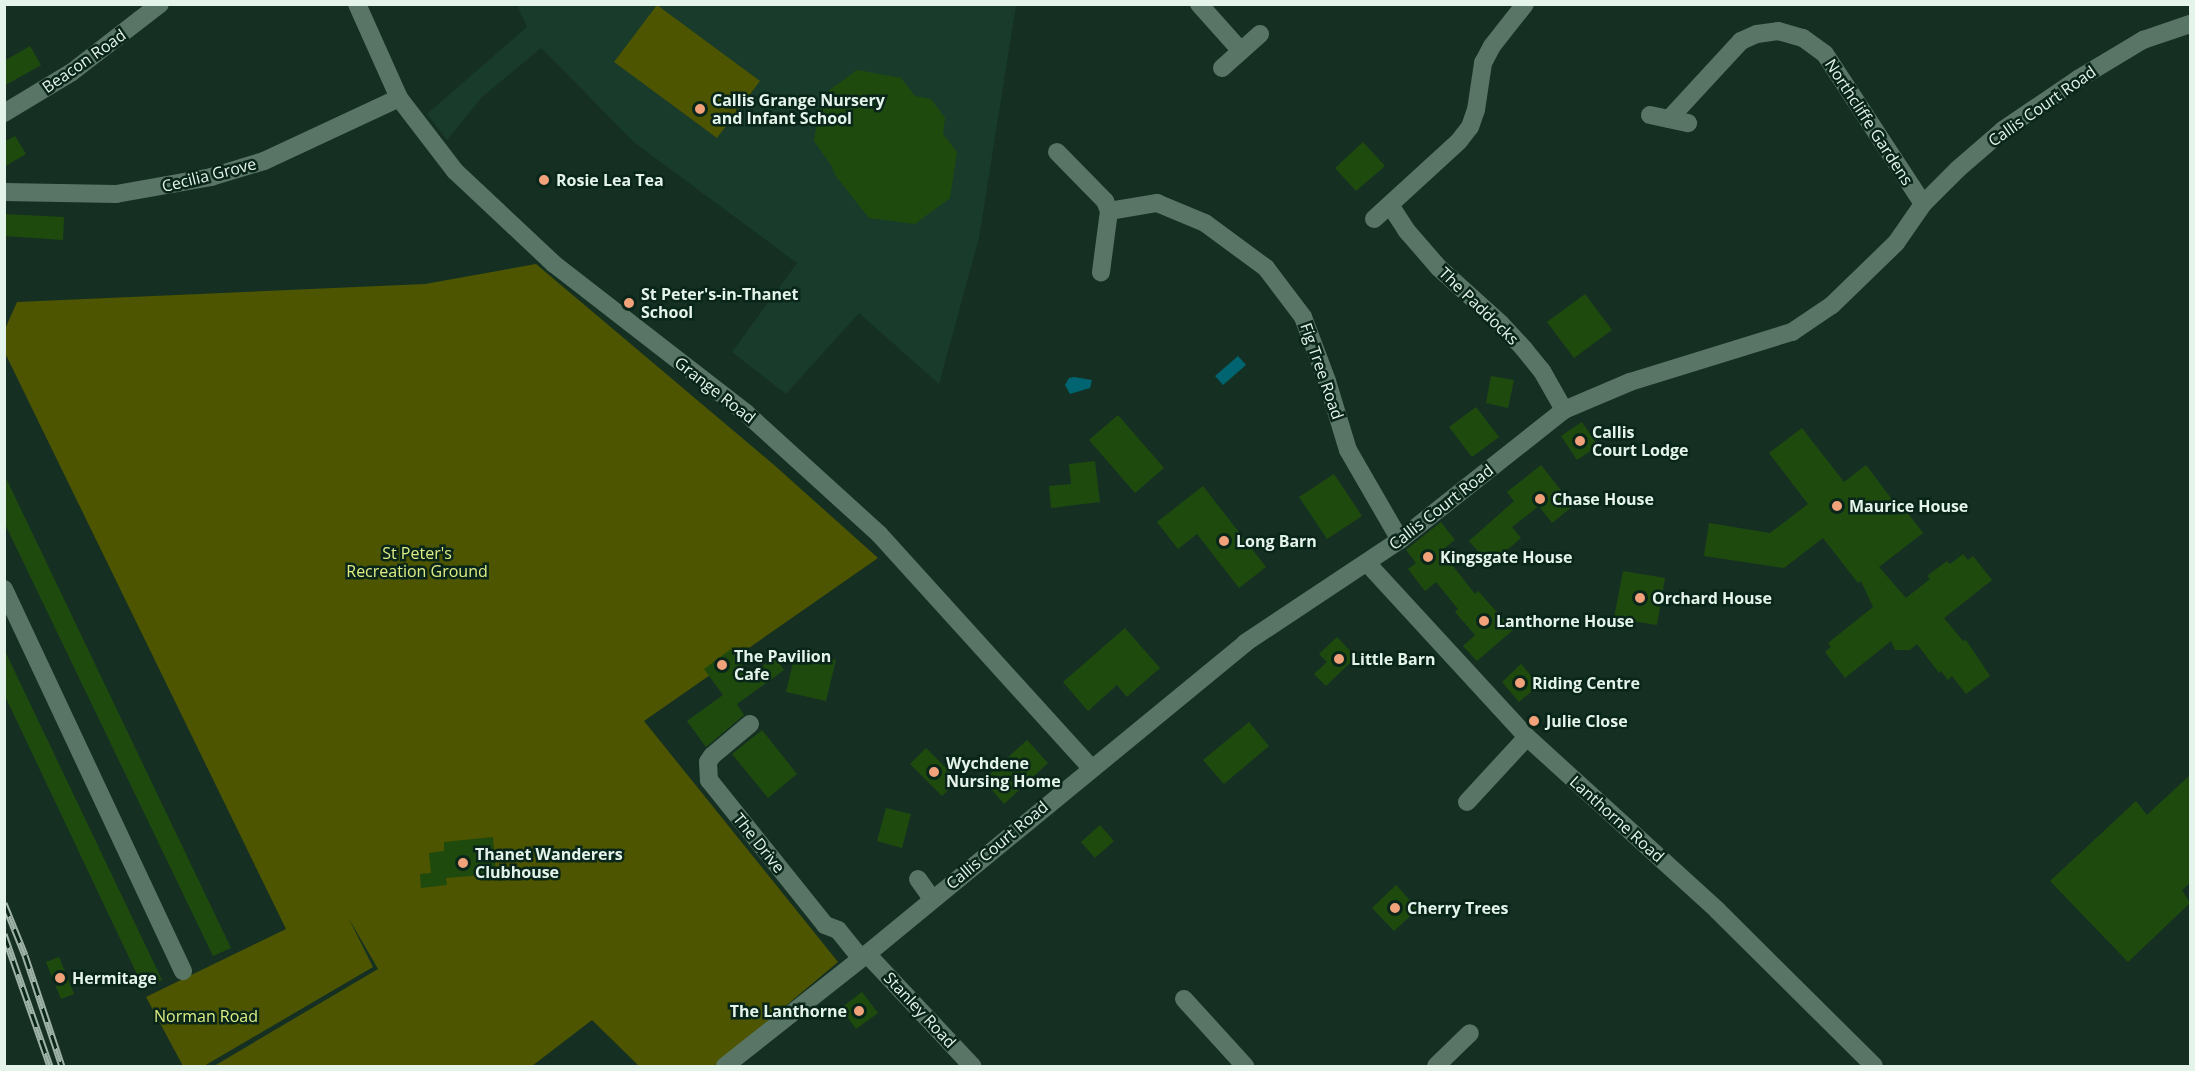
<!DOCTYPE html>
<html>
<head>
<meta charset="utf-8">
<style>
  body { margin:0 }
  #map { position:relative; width:2195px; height:1071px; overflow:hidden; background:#153023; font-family:"Open Sans",sans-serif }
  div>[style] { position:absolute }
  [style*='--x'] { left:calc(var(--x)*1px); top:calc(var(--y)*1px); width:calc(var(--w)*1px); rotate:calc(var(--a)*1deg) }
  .built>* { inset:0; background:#183b2b }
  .green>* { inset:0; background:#4d5500 }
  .water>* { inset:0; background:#006570 }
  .building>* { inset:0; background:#1f4a0e }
  .minor>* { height:18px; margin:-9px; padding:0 9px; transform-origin:9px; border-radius:9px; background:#597566 }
  .rail>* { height:7px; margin-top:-3.5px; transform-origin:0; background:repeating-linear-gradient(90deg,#0a261a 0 14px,#9eb2a7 0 28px); box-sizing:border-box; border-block:2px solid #9eb2a7 }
  .dots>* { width:16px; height:16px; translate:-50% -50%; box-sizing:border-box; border:3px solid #0a261a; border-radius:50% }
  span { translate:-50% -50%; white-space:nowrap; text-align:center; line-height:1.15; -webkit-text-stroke:5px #0a261a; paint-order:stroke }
  .street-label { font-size:16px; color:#e4f4eb }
  .poi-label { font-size:16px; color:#e4f4eb; font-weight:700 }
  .left { translate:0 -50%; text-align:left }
  .right { translate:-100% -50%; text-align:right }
  .park-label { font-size:16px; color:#dfed85 }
  .frame { position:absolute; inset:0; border:6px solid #e4f4eb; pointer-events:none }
</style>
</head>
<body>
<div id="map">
  <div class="built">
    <div style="clip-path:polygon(517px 5px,1016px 5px,979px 238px,939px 384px,859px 313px,786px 394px,732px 352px,797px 263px,635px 143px,541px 48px,482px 97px,447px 140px,427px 114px,527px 27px)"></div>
  </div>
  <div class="green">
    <div style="clip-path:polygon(657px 5px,760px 81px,717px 138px,614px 62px)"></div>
    <div style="clip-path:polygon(536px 264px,773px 464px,878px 558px,644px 721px,838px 962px,714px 1066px,639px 1066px,592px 1020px,532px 1066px,214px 1066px,378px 969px,348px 917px,373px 967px,204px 1066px,183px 1066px,146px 997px,286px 929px,5px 353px,5px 329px,17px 302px,425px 284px)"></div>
  </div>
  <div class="water">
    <div style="clip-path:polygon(1238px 356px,1246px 365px,1223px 385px,1215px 376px)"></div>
    <div style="clip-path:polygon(1074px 377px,1092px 380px,1090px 388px,1070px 394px,1065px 385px,1069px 378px)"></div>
  </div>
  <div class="building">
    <div style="clip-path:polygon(30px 46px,41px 65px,4px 86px,4px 61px)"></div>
    <div style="clip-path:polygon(857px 70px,901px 78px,915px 96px,931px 99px,945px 118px,943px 134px,957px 152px,950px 198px,915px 224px,869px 218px,835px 175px,831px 165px,814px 141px,821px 96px)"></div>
    <div style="clip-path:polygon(15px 136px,26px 154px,4px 167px,4px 142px)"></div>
    <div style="clip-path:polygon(1363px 142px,1385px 166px,1356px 191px,1335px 168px)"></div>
    <div style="clip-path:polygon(4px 214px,64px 217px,63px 240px,4px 236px)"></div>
    <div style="clip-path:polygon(1585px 294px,1612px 330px,1574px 358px,1547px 322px)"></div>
    <div style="clip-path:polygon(1491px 376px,1514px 380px,1508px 408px,1486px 403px)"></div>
    <div style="clip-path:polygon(1476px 407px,1499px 437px,1472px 457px,1449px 427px)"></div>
    <div style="clip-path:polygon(1118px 415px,1164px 468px,1135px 493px,1089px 440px)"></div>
    <div style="clip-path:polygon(1582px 422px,1598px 446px,1577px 460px,1561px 436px)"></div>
    <div style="clip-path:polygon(1802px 428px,1844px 482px,1866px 465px,1900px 510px,1904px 508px,1923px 533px,1879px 567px,1906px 598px,1930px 579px,1927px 576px,1947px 561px,1950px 564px,1963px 554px,1968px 560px,1973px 556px,1992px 580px,1944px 618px,1963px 641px,1966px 640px,1990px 676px,1966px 694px,1952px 676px,1948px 680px,1941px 671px,1939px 673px,1917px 644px,1910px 650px,1895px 650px,1891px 641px,1845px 678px,1825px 652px,1831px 647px,1828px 643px,1873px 607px,1861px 581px,1858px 583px,1823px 538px,1784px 568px,1704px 556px,1709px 523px,1770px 533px,1808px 504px,1769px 453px)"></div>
    <div style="clip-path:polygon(1095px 461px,1100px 502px,1051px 508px,1049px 486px,1071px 484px,1069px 464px)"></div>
    <div style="clip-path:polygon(1541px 465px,1573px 506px,1552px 523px,1539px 506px,1512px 527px,1521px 538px,1490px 565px,1469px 541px,1514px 501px,1507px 492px)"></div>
    <div style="clip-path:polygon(4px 474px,231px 948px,213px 956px,4px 522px)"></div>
    <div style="clip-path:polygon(1334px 474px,1362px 516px,1327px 539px,1299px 497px)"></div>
    <div style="clip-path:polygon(1203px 486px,1266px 567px,1239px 588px,1197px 534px,1178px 549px,1157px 522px)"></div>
    <div style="clip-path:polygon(1441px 522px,1455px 540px,1441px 551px,1475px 594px,1478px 591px,1513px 630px,1477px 661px,1463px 646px,1475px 635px,1455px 612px,1458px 609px,1436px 582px,1425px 591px,1408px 569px,1416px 563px,1406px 550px)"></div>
    <div style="clip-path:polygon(1623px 571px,1665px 578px,1657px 625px,1614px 618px)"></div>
    <div style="clip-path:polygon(1125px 628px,1160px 668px,1127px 697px,1117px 685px,1088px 711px,1063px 682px)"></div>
    <div style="clip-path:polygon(1337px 637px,1356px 657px,1326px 686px,1314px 674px,1327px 662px,1319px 654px)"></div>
    <div style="clip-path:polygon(4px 649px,162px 980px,144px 989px,4px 694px)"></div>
    <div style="clip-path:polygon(731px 649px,750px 675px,775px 657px,784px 670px,737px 704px,744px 715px,706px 747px,687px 721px,723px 695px,704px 669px)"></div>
    <div style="clip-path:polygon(796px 650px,836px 660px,826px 701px,786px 692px)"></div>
    <div style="clip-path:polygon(1521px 664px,1539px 685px,1519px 702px,1502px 682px)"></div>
    <div style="clip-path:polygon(1249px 722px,1269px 746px,1224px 784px,1203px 760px)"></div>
    <div style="clip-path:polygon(762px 730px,797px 774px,768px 798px,732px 754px)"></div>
    <div style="clip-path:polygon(1027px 740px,1048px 763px,1004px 804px,983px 780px)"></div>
    <div style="clip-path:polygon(926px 748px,958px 780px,942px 796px,910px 764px)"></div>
    <div style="clip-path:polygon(2190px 775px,2190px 883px,2182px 890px,2190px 903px,2128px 962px,2050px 881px,2136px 801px,2147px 815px)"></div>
    <div style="clip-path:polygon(886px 808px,911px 814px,902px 848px,877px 841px)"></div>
    <div style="clip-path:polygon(1100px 825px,1114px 841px,1095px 858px,1081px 842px)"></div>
    <div style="clip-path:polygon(493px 837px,496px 874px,446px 878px,447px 885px,421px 888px,420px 874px,431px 873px,429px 853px,444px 851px,444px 842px)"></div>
    <div style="clip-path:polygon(1396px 885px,1418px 909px,1394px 931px,1372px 908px)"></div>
    <div style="clip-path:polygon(59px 957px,74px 994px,61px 999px,46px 962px)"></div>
    <div style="clip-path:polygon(862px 992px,878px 1013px,856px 1029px,841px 1008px)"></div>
  </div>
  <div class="minor">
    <div style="--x:357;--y:4;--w:103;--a:65.9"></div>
    <div style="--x:399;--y:98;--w:92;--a:52.5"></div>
    <div style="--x:455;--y:171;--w:136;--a:43.2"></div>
    <div style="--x:554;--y:264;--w:243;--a:37.8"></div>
    <div style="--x:746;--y:413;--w:180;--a:42.3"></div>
    <div style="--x:879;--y:534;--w:316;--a:47.8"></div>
    <div style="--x:1199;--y:4;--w:63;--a:48.2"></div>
    <div style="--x:1222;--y:68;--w:51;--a:-41.8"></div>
    <div style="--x:4;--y:113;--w:79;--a:-31.1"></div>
    <div style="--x:72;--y:72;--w:111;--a:-37.7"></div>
    <div style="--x:1650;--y:115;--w:39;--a:12"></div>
    <div style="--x:1669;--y:119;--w:106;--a:-47.3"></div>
    <div style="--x:1741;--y:41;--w:17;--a:-24"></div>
    <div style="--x:1757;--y:34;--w:21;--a:-8"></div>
    <div style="--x:1778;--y:31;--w:26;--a:16"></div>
    <div style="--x:1803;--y:38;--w:27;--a:36"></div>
    <div style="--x:1825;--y:54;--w:179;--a:56.8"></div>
    <div style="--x:1057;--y:152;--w:69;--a:45.6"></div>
    <div style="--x:1105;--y:201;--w:11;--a:68"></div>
    <div style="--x:1109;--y:211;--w:62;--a:97.5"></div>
    <div style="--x:4;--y:192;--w:112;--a:1"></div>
    <div style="--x:116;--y:194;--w:97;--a:-10.1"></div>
    <div style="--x:211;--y:177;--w:55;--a:-16.8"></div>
    <div style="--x:264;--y:161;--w:149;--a:-25"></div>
    <div style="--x:1390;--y:205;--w:30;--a:57"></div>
    <div style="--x:1406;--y:230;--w:50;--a:49"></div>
    <div style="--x:1439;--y:268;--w:82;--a:42"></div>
    <div style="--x:1500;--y:323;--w:35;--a:47"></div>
    <div style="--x:1524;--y:349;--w:28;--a:51"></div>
    <div style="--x:1542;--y:371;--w:45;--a:60.6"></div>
    <div style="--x:1109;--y:211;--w:49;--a:-9.5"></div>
    <div style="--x:1157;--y:203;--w:52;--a:22.6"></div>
    <div style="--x:1205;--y:223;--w:76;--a:36.4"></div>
    <div style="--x:1266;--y:268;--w:61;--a:52.9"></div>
    <div style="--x:1303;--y:317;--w:68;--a:69.4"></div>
    <div style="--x:1327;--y:381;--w:72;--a:73.1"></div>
    <div style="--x:1348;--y:450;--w:104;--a:60"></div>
    <div style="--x:1374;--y:219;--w:115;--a:-42.5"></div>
    <div style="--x:1459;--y:141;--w:18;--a:-52"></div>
    <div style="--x:1470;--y:127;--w:18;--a:-71"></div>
    <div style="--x:1476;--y:110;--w:48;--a:-81.5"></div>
    <div style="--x:1483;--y:63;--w:19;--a:-62"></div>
    <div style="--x:1492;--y:46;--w:53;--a:-51.8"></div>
    <div style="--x:1367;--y:563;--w:236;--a:47.4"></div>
    <div style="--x:1527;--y:737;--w:257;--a:42.3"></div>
    <div style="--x:1717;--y:910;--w:221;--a:44.8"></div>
    <div style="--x:4;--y:589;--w:422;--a:64.9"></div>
    <div style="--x:750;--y:724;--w:50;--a:139.9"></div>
    <div style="--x:712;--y:756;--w:7;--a:124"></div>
    <div style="--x:708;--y:762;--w:18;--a:87"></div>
    <div style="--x:709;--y:780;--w:186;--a:51.3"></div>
    <div style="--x:825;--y:925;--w:14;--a:21"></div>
    <div style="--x:838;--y:930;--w:36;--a:51"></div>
    <div style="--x:1467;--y:802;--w:88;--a:-47.3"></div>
    <div style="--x:918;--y:879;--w:24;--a:55"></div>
    <div style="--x:867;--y:954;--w:154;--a:46.8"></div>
    <div style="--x:1184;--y:999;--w:91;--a:47.7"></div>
    <div style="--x:725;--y:1066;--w:181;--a:-38.3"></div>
    <div style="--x:867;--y:954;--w:489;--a:-39.4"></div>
    <div style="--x:1245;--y:643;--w:186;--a:-33.6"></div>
    <div style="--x:1400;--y:540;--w:209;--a:-38.4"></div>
    <div style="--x:1564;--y:410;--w:72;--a:-23"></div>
    <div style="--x:1630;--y:382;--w:170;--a:-17.2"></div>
    <div style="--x:1792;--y:332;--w:48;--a:-34"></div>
    <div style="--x:1832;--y:305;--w:89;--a:-44.1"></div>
    <div style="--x:1896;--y:243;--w:47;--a:-55.3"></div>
    <div style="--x:1923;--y:204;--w:49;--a:-45"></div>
    <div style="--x:1958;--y:169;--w:60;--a:-40.9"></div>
    <div style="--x:2003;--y:130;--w:91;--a:-34.2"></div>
    <div style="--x:2078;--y:79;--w:76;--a:-31"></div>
    <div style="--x:2143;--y:40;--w:50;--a:-18.8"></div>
    <div style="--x:1436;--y:1066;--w:47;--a:-44.1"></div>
  </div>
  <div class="rail">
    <div style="--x:4;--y:903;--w:56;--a:68"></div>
    <div style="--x:25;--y:955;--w:117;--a:71.6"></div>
    <div style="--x:4;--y:934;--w:140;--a:70.8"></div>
  </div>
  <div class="dots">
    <div style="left:700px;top:109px;background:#f1a27b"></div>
    <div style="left:544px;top:180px;background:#f1a27b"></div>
    <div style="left:629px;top:303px;background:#f1a27b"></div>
    <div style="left:1580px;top:441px;background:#f1a27b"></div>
    <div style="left:1540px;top:499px;background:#f1a27b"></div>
    <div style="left:1837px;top:506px;background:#f1a27b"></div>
    <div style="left:1224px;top:541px;background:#f1a27b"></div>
    <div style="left:1428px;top:557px;background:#f1a27b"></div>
    <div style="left:1640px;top:598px;background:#f1a27b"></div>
    <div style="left:1484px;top:621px;background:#f1a27b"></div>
    <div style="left:1339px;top:659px;background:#f1a27b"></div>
    <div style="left:722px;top:665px;background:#f1a27b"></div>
    <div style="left:1520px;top:683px;background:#f1a27b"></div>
    <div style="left:1534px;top:721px;background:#f1a27b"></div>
    <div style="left:934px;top:772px;background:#f1a27b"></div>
    <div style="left:463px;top:863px;background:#f1a27b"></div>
    <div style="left:1395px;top:908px;background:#f1a27b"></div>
    <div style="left:60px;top:978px;background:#f1a27b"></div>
    <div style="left:859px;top:1011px;background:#f1a27b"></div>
  </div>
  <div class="street-label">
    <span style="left:84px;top:61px;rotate:-35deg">Beacon Road</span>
    <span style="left:2042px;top:106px;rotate:-35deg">Callis Court Road</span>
    <span style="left:1869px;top:122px;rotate:57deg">Northcliffe Gardens</span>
    <span style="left:209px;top:175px;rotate:-14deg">Cecilia Grove</span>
    <span style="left:1479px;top:306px;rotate:44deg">The Paddocks</span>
    <span style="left:1322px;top:371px;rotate:71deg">Fig Tree Road</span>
    <span style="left:715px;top:390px;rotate:38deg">Grange Road</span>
    <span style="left:1441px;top:507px;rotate:-38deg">Callis Court Road</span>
    <span style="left:1617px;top:819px;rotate:42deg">Lanthorne Road</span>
    <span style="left:759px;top:843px;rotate:51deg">The Drive</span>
    <span style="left:997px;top:845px;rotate:-40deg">Callis Court Road</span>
    <span style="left:920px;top:1010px;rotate:47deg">Stanley Road</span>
  </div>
  <div class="poi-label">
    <span class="left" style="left:712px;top:109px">Callis Grange Nursery<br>and Infant School</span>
    <span class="left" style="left:556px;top:180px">Rosie Lea Tea</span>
    <span class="left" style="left:641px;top:303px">St Peter's-in-Thanet<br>School</span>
    <span class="left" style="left:1592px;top:441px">Callis<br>Court Lodge</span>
    <span class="left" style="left:1552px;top:499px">Chase House</span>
    <span class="left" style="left:1849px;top:506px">Maurice House</span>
    <span class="left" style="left:1236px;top:541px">Long Barn</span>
    <span class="left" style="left:1440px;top:557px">Kingsgate House</span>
    <span class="left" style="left:1652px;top:598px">Orchard House</span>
    <span class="left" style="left:1496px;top:621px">Lanthorne House</span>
    <span class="left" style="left:734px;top:665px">The Pavilion<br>Cafe</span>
    <span class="left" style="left:1351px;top:659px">Little Barn</span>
    <span class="left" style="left:1532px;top:683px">Riding Centre</span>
    <span class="left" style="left:1546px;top:721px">Julie Close</span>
    <span class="left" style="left:946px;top:772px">Wychdene<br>Nursing Home</span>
    <span class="left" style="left:475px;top:863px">Thanet Wanderers<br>Clubhouse</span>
    <span class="left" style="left:1407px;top:908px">Cherry Trees</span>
    <span class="left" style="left:72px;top:978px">Hermitage</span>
    <span class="right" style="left:847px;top:1011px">The Lanthorne</span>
  </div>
  <div class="park-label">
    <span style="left:417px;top:562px">St Peter's<br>Recreation Ground</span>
    <span style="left:206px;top:1016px">Norman Road</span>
  </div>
  <div class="frame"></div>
</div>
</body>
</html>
